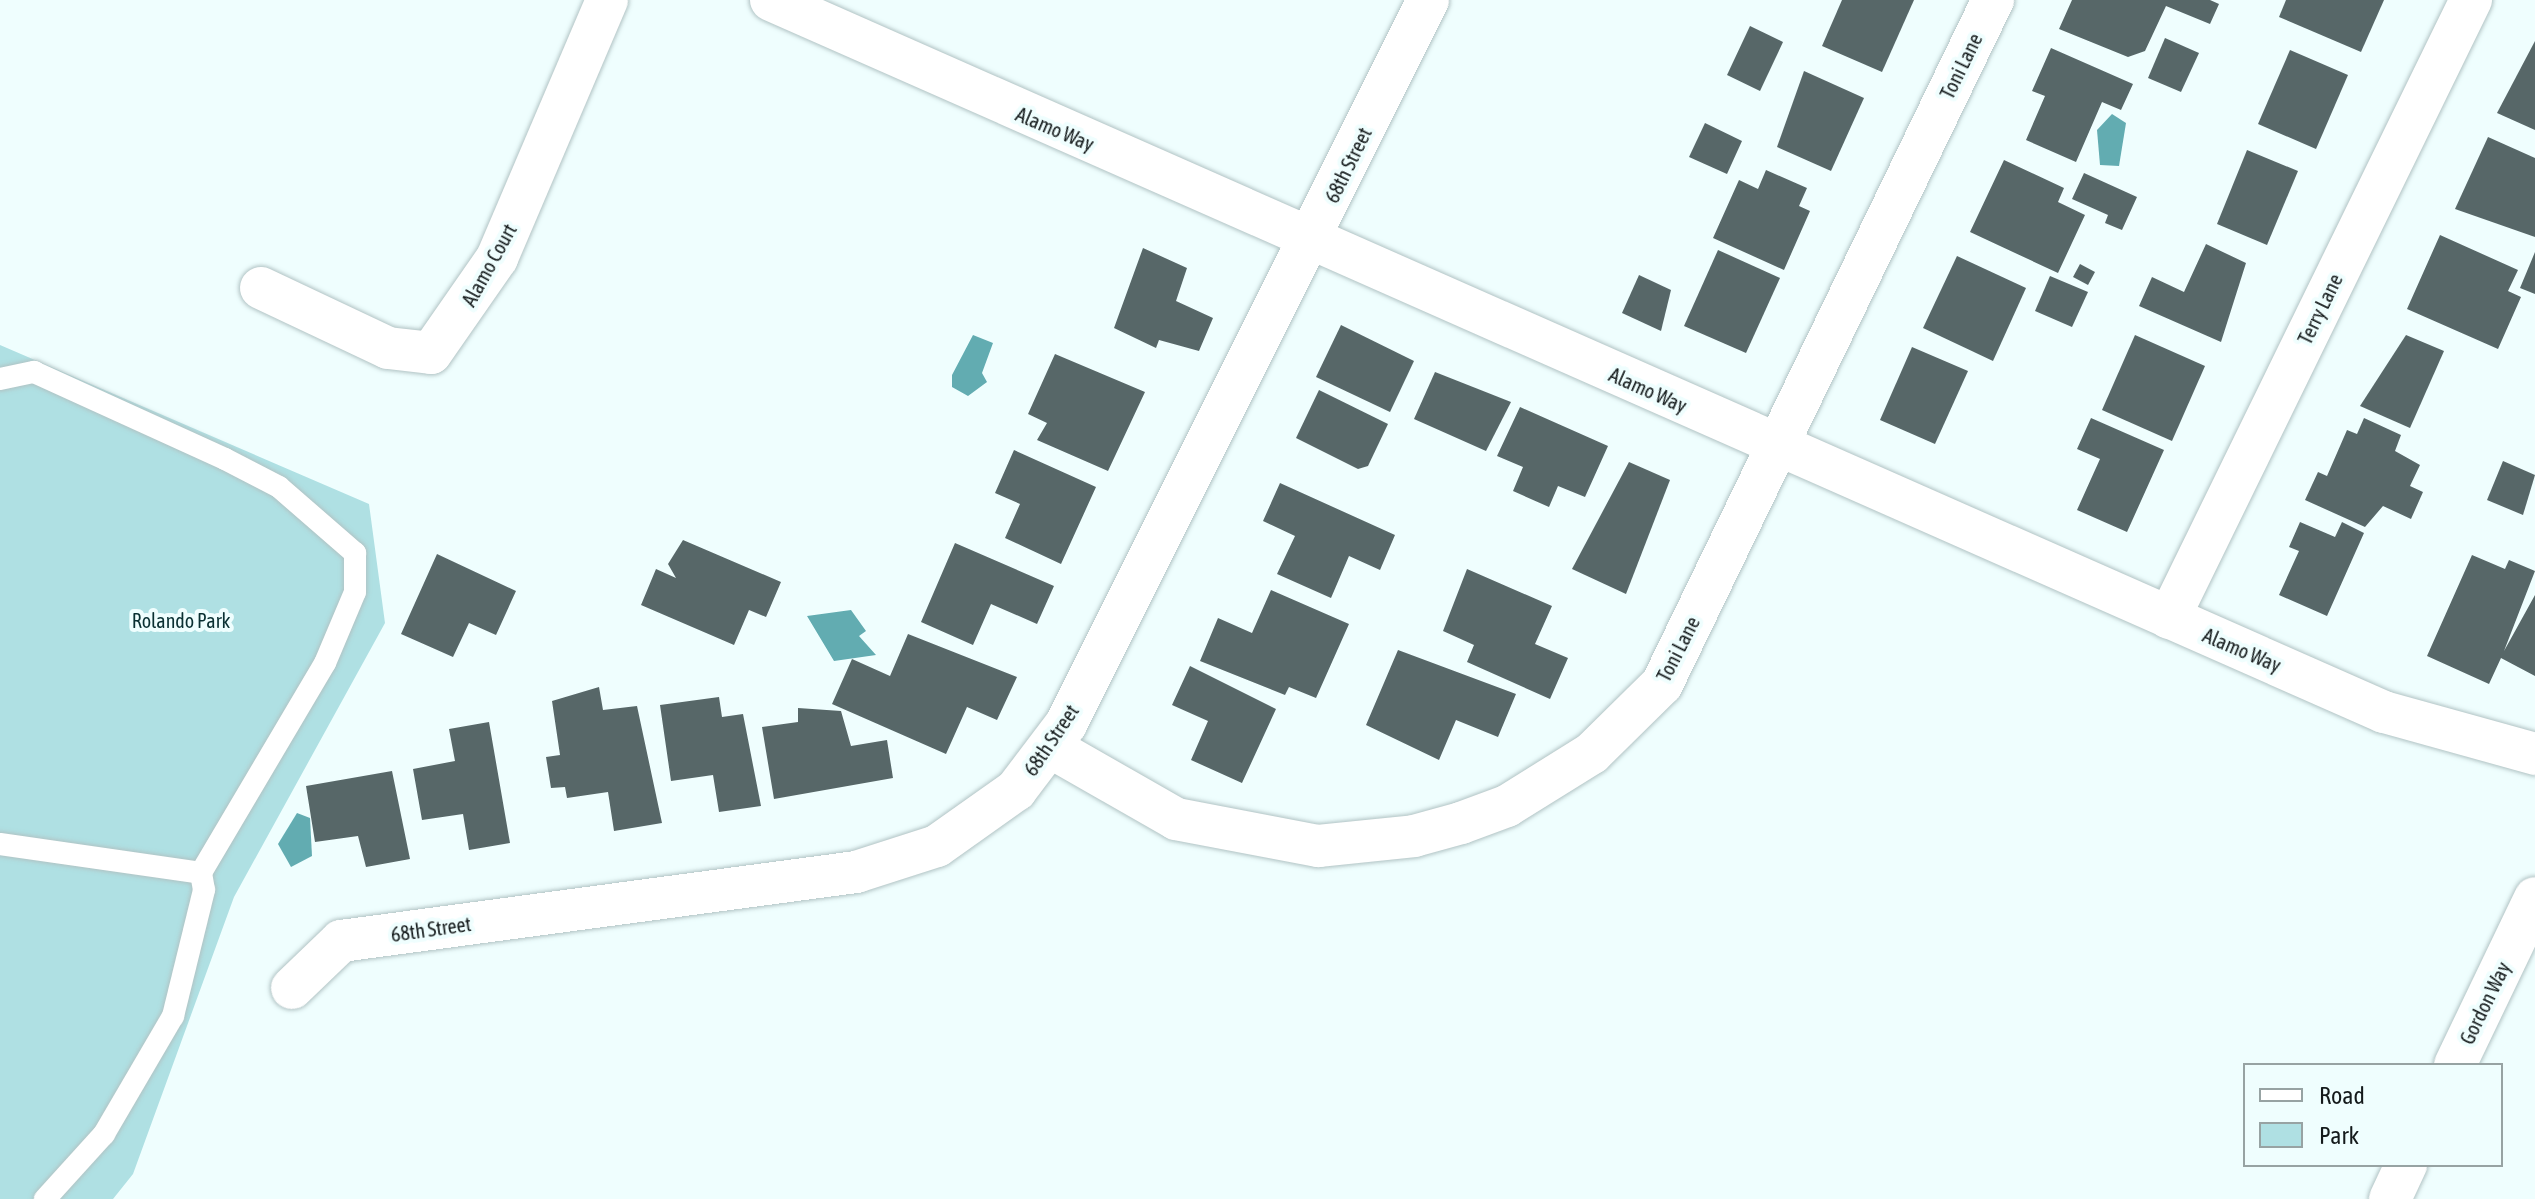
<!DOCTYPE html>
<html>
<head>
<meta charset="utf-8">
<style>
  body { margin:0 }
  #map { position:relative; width:2535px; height:1199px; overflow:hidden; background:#effefe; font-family:"Asap Condensed",sans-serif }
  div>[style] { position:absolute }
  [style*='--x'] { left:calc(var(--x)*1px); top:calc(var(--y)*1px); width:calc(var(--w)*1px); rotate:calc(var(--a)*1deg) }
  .green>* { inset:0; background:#afe0e3 }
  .water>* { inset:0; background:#62acb1 }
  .building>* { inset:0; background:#576768 }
  .roads { filter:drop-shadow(0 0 2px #b1c3c4) drop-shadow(0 0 2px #b1c3c4) }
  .lane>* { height:22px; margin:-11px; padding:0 11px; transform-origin:11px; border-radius:11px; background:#fff }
  .street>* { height:42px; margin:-21px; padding:0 21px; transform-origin:21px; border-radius:21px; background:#fff }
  span { translate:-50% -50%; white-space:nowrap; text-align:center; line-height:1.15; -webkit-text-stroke:8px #effefe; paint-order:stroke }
  .street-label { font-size:20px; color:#141a1b }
  .park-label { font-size:20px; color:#0a3032 }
  .legend { position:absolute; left:2243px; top:1063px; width:260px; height:104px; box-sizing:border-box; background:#effefe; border:2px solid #97a3a3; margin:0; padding:10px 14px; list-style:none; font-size:24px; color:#141a1b }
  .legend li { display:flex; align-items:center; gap:16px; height:40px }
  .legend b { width:40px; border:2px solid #97a3a3 }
</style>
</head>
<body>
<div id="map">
  <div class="green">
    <div style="clip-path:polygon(0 345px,369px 504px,385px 623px,234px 897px,133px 1174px,113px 1199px,0 1199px)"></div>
  </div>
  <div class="water">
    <div style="clip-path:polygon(2112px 114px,2126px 123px,2119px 166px,2100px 165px,2097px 130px)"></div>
    <div style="clip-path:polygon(973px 335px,993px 343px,982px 373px,987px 382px,968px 396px,952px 387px,952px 375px)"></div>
    <div style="clip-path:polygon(851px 610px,866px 631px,859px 636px,876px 655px,834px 661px,807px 616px)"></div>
    <div style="clip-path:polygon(297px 813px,310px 818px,312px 856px,291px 867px,278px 844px)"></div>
  </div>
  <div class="building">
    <div style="clip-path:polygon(1842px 0,1914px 0,1882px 72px,1822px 46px)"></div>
    <div style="clip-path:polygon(2072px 0,2210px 0,2219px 4px,2210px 24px,2166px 6px,2145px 51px,2128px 57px,2059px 29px)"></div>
    <div style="clip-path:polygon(2286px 0,2384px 0,2361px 52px,2279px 17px)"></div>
    <div style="clip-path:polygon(1750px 26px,1783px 42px,1760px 91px,1727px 75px)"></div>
    <div style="clip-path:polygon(2165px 38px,2199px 53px,2181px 92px,2148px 78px)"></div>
    <div style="clip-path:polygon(2535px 41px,2535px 130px,2497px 113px)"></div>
    <div style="clip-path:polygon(2051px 48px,2133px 84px,2121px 110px,2102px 102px,2076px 162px,2026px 140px,2045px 96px,2032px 91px)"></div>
    <div style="clip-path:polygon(2290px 50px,2348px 75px,2316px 149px,2258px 124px)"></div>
    <div style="clip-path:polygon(1804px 71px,1864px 98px,1831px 171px,1777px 147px)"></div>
    <div style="clip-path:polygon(1705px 123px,1742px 141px,1727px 174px,1689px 157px)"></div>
    <div style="clip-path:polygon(2488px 137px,2535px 158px,2535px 237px,2455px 209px)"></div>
    <div style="clip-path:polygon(2247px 150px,2298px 171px,2267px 245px,2217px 224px)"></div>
    <div style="clip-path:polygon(2004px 160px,2064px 188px,2058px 202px,2085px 215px,2058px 273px,1970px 232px)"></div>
    <div style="clip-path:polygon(1766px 170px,1807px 188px,1799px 206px,1810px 211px,1784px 270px,1713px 238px,1739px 180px,1758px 189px)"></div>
    <div style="clip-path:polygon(2084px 173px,2137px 197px,2122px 230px,2105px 223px,2108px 215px,2072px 199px)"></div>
    <div style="clip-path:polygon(2440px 235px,2518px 270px,2508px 291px,2521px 297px,2498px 349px,2407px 309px)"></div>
    <div style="clip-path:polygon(2206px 244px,2246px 263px,2221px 342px,2139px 306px,2152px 277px,2184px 292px)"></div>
    <div style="clip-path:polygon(1143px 248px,1187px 268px,1176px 301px,1213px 318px,1199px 351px,1159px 340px,1156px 348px,1114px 328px)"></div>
    <div style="clip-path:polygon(1718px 250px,1780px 278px,1746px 353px,1684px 326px)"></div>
    <div style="clip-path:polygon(2535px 252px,2535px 294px,2520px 288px)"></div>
    <div style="clip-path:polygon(1957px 256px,2026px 288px,1993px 361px,1923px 328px)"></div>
    <div style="clip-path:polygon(2080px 264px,2095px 272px,2088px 285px,2073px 277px)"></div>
    <div style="clip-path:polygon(1639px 275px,1671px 290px,1661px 331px,1622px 313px)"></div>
    <div style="clip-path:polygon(2050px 276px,2088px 292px,2072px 327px,2035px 311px)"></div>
    <div style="clip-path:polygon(1341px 325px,1414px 361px,1390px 412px,1316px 377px)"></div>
    <div style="clip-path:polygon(2135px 335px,2205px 366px,2172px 441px,2102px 410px)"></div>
    <div style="clip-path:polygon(2406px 335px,2444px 351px,2410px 428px,2360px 406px)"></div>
    <div style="clip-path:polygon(1912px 347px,1968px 371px,1935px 444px,1880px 420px)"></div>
    <div style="clip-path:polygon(1055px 354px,1145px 392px,1108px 471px,1037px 440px,1047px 423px,1028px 414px)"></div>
    <div style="clip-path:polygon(1435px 372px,1511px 402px,1486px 451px,1414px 419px)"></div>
    <div style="clip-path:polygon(1319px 390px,1388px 424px,1368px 466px,1358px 469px,1296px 438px)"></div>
    <div style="clip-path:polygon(1520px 407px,1608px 446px,1585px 497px,1558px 486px,1549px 507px,1513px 491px,1523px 467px,1497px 456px)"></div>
    <div style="clip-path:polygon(2091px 418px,2164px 450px,2127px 532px,2077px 510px,2100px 459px,2077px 449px)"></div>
    <div style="clip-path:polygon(2364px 418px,2401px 435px,2395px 451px,2420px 465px,2410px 486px,2423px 492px,2411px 519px,2383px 506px,2365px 527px,2305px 500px,2318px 472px,2327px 476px,2347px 430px,2357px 434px)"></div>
    <div style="clip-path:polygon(1014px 450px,1096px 487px,1061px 564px,1005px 538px,1020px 504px,995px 493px)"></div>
    <div style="clip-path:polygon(2503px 461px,2535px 475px,2523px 515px,2487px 500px)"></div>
    <div style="clip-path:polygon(1629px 462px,1670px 480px,1626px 594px,1572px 569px)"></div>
    <div style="clip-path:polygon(1280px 483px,1395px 535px,1380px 570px,1349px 556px,1331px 598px,1277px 574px,1295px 536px,1263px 521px)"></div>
    <div style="clip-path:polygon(2300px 522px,2335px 537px,2342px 522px,2364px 533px,2327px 616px,2279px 595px,2299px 551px,2289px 547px)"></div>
    <div style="clip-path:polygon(683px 540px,781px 582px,766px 617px,749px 610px,734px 645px,641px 605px,656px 569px,676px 578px,668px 564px)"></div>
    <div style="clip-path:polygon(955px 543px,1054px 586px,1037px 624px,991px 604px,973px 645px,921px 622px)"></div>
    <div style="clip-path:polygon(437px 554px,516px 591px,496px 635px,469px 623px,453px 657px,401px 634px)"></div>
    <div style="clip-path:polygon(2472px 555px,2505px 569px,2509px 560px,2535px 571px,2504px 651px,2535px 595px,2535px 676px,2501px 658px,2489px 684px,2427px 656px)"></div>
    <div style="clip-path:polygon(1467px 569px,1552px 606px,1535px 644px,1568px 658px,1550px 699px,1467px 662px,1474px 645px,1443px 631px)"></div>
    <div style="clip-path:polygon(1271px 590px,1349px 624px,1316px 698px,1289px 687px,1285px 695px,1200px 661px,1218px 618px,1252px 633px)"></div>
    <div style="clip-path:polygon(908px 634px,1017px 677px,997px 720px,967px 707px,946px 754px,832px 704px,852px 659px,890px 676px)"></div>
    <div style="clip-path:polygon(1398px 650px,1516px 694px,1498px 737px,1456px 720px,1439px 760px,1366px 725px)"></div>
    <div style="clip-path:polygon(1190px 666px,1276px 709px,1242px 783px,1191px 760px,1208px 721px,1172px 705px)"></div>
    <div style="clip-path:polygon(599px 687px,603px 710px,637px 706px,662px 823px,614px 831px,608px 792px,567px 798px,565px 787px,551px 788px,546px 757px,560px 755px,552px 701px)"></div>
    <div style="clip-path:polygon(719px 697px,722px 717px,743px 714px,761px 806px,719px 812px,713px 775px,671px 781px,660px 705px)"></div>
    <div style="clip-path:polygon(798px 708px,841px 711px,851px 746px,887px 740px,893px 778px,774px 799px,762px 727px,798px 722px)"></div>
    <div style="clip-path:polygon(489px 722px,510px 843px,469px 850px,463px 814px,422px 820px,413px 769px,455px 761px,449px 729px)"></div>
    <div style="clip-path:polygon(392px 771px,410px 859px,366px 867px,358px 836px,315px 842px,306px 786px)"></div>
  </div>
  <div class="roads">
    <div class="lane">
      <div style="--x:0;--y:379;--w:35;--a:-12"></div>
      <div style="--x:34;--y:372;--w:210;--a:24.5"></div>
      <div style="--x:225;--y:459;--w:61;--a:27.4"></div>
      <div style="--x:279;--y:487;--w:101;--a:41"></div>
      <div style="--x:355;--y:553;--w:39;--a:90"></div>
      <div style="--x:355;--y:592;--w:77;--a:112.9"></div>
      <div style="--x:325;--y:663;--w:244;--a:120.6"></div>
      <div style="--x:0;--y:844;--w:203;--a:8.2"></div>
      <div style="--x:201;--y:873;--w:17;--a:80"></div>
      <div style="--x:204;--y:890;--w:130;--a:103.8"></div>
      <div style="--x:173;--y:1016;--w:137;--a:120.3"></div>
      <div style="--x:104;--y:1134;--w:88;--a:132.2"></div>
    </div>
    <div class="street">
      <div style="--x:771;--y:0;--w:1763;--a:23.82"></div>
      <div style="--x:2384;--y:712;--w:157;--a:15.5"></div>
      <div style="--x:261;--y:288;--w:140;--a:25.3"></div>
      <div style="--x:388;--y:348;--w:43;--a:6.6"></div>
      <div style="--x:431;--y:353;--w:116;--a:-55.2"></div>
      <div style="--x:497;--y:258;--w:280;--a:-66.9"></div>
      <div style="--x:2169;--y:618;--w:688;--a:-63.96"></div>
      <div style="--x:1050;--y:747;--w:145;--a:29.7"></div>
      <div style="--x:1176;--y:819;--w:145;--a:10.8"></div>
      <div style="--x:1318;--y:846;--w:97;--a:-5.9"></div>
      <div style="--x:1414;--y:836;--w:49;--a:-15.5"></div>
      <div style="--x:1461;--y:823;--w:49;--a:-20.3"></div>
      <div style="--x:1507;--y:806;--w:100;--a:-31.9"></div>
      <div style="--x:1592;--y:753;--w:98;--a:-44.6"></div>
      <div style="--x:1662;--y:684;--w:760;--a:-64.18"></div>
      <div style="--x:292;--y:988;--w:68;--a:-43.8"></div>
      <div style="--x:341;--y:941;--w:520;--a:-7.63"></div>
      <div style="--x:856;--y:872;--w:85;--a:-17.8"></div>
      <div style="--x:937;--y:846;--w:97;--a:-35.3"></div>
      <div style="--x:1016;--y:790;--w:83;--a:-52.9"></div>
      <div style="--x:1066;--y:724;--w:809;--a:-63.43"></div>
      <div style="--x:2455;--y:1065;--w:185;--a:-64.4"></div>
      <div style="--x:2390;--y:1199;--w:38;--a:-65"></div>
    </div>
  </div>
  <div class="street-label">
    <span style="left:1961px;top:66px;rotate:-64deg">Toni Lane</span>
    <span style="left:1055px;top:129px;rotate:23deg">Alamo Way</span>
    <span style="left:1348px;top:165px;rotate:-64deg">68th Street</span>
    <span style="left:489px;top:265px;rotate:-61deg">Alamo Court</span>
    <span style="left:2320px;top:309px;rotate:-64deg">Terry Lane</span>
    <span style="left:1648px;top:390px;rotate:24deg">Alamo Way</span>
    <span style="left:1678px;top:649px;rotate:-63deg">Toni Lane</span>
    <span style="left:2242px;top:650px;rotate:23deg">Alamo Way</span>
    <span style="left:1051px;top:740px;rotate:-56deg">68th Street</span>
    <span style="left:431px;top:929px;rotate:-8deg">68th Street</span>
    <span style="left:2485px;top:1003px;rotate:-64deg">Gordon Way</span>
  </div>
  <div class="park-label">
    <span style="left:181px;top:620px">Rolando Park</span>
  </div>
  <ul class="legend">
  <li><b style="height:10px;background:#fff"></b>Road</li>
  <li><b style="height:22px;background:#afe0e3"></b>Park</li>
  </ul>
</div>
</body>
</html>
